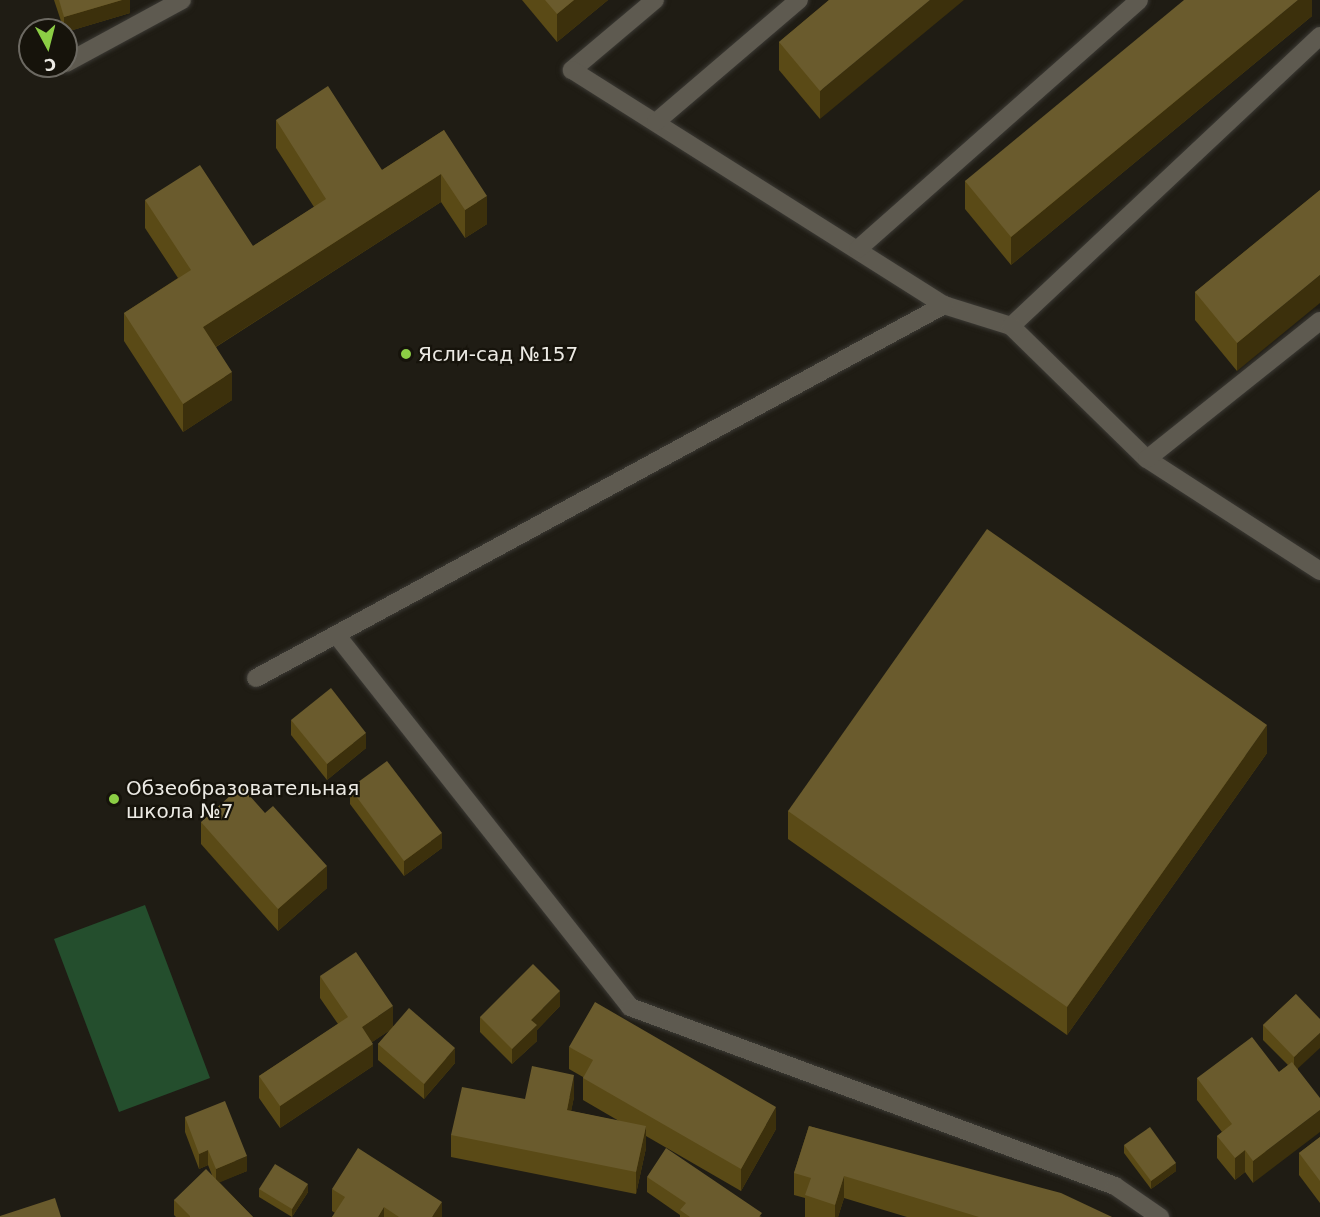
<!DOCTYPE html>
<html>
<head>
<meta charset="utf-8">
<style>
  body { margin:0 }
  #map { position:relative; width:1320px; height:1217px; overflow:hidden; background:#1f1c14; font-family:"DejaVu Sans",sans-serif }
  div>[style] { position:absolute }
  [style*='--x'] { left:calc(var(--x)*1px); top:calc(var(--y)*1px); width:calc(var(--w)*1px); rotate:calc(var(--a)*1deg) }
  .green>* { inset:0; background:#244e2d }
  .roads { filter:drop-shadow(0 0 2px #3b3934) drop-shadow(0 0 2px #3b3934) }
  .minor>* { height:18px; margin:-9px; padding:0 9px; transform-origin:9px; border-radius:9px; background:#5e5a50 }
  .wall>* { inset:0; background:#5a4a16 }
  .shaded-wall>* { inset:0; background:#3c300c }
  .building>* { inset:0; background:#6a5b2d }
  .dots>* { width:16px; height:16px; translate:-50% -50%; box-sizing:border-box; border:3px solid #16130b; border-radius:50% }
  span { translate:-50% -50%; white-space:nowrap; text-align:center; line-height:1.15; -webkit-text-stroke:4.5px #16130b; paint-order:stroke }
  .poi-label { font-size:20px; color:#eceae4 }
  .left { translate:0 -50%; text-align:left }
  .north { position:absolute; left:18px; top:18px; width:60px; height:60px; box-sizing:border-box; background:#16130b; border:2px solid #6c6962; border-radius:50%; rotate:173deg; font-size:16px; font-weight:700; line-height:24px; text-align:center; color:#eceae4 }
  .north::after { content:''; display:block; margin:auto; width:21px; height:27px; background:#8cce45; clip-path:polygon(50% 0,100% 100%,50% 72%,0 100%) }
</style>
</head>
<body>
<div id="map">
  <div class="green">
    <div style="clip-path:polygon(145px 905px,210px 1078px,119px 1112px,54px 939px)"></div>
  </div>
  <div class="roads">
    <div class="minor">
      <div style="--x:655;--y:0;--w:109;--a:139.9"></div>
      <div style="--x:572;--y:70;--w:440;--a:32.3"></div>
      <div style="--x:944;--y:305;--w:70;--a:17.4"></div>
      <div style="--x:1320;--y:36;--w:424;--a:136.8"></div>
      <div style="--x:1011;--y:326;--w:190;--a:44.4"></div>
      <div style="--x:1147;--y:459;--w:206;--a:32.9"></div>
      <div style="--x:66;--y:63;--w:132;--a:-28.5"></div>
      <div style="--x:656;--y:122;--w:188;--a:-40.5"></div>
      <div style="--x:858;--y:249;--w:375;--a:-41.5"></div>
      <div style="--x:1147;--y:459;--w:221;--a:-38.6"></div>
      <div style="--x:338;--y:637;--w:471;--a:51.7"></div>
      <div style="--x:630;--y:1007;--w:517;--a:20.26"></div>
      <div style="--x:1115;--y:1186;--w:55;--a:34.6"></div>
      <div style="--x:256;--y:678;--w:783;--a:-28.46"></div>
    </div>
  </div>
  <div class="wall">
    <div style="clip-path:polygon(54px 0,130px 0,130px 13px,66px 32px,66px 30px,64px 30px)"></div>
    <div style="clip-path:polygon(522px 0,608px 0,557px 42px)"></div>
    <div style="clip-path:polygon(829px 0,820px 119px,779px 70px,779px 42px)"></div>
    <div style="clip-path:polygon(1312px 0,1312px 16px,1011px 265px,965px 209px,965px 181px)"></div>
    <div style="clip-path:polygon(276px 120px,382px 170px,444px 130px,487px 224px,465px 238px,441px 202px,216px 347px,232px 400px,183px 432px,124px 341px,124px 313px,178px 278px,145px 228px,145px 200px,253px 246px,314px 207px,276px 148px)"></div>
    <div style="clip-path:polygon(1320px 190px,1237px 371px,1195px 320px,1195px 292px)"></div>
    <div style="clip-path:polygon(291px 720px,366px 748px,327px 780px,291px 735px)"></div>
    <div style="clip-path:polygon(1267px 753px,1067px 1035px,788px 839px,788px 811px)"></div>
    <div style="clip-path:polygon(350px 788px,442px 848px,404px 876px,350px 804px)"></div>
    <div style="clip-path:polygon(265px 813px,327px 888px,278px 931px,201px 844px,201px 822px)"></div>
    <div style="clip-path:polygon(320px 976px,393px 1026px,455px 1063px,424px 1099px,378px 1060px,378px 1044px,390px 1030px,372px 1042px,373px 1066px,280px 1128px,259px 1098px,259px 1076px,338px 1024px,320px 998px)"></div>
    <div style="clip-path:polygon(1296px 994px,1298px 1069px,1253px 1183px,1245px 1172px,1235px 1180px,1217px 1158px,1217px 1136px,1222px 1132px,1197px 1100px,1197px 1078px,1279px 1072px,1288px 1065px,1263px 1040px,1263px 1025px)"></div>
    <div style="clip-path:polygon(560px 1006px,537px 1030px,537px 1041px,512px 1064px,480px 1032px,480px 1017px)"></div>
    <div style="clip-path:polygon(569px 1047px,776px 1129px,741px 1191px,646px 1136px,646px 1148px,636px 1194px,451px 1157px,451px 1135px,525px 1099px,574px 1097px,571px 1111px,619px 1121px,583px 1100px,583px 1077px,569px 1069px)"></div>
    <div style="clip-path:polygon(185px 1117px,247px 1171px,219px 1182px,253px 1217px,176px 1217px,174px 1215px,174px 1200px,212px 1175px,208px 1165px,199px 1169px,185px 1132px)"></div>
    <div style="clip-path:polygon(809px 1126px,1112px 1217px,907px 1217px,844px 1198px,838px 1217px,805px 1217px,805px 1198px,794px 1195px,794px 1173px)"></div>
    <div style="clip-path:polygon(1320px 1137px,1320px 1203px,1299px 1175px,1299px 1153px)"></div>
    <div style="clip-path:polygon(1124px 1145px,1176px 1171px,1151px 1189px,1124px 1153px)"></div>
    <div style="clip-path:polygon(647px 1177px,762px 1217px,680px 1217px,680px 1215px,647px 1192px)"></div>
    <div style="clip-path:polygon(259px 1189px,308px 1192px,292px 1217px,259px 1197px)"></div>
    <div style="clip-path:polygon(332px 1189px,442px 1217px,332px 1217px,335px 1213px,332px 1211px)"></div>
  </div>
  <div class="shaded-wall">
    <div style="clip-path:polygon(122px 0,130px 0,130px 13px,66px 32px,66px 30px,64px 30px,64px 17px)"></div>
    <div style="clip-path:polygon(574px 0,608px 0,557px 42px,557px 14px)"></div>
    <div style="clip-path:polygon(930px 0,964px 0,820px 119px,820px 91px)"></div>
    <div style="clip-path:polygon(1298px 0,1312px 0,1312px 16px,1011px 265px,1011px 237px)"></div>
    <div style="clip-path:polygon(441px 174px,441px 202px,203px 355px,203px 327px)"></div>
    <div style="clip-path:polygon(487px 196px,487px 224px,465px 238px,465px 210px)"></div>
    <div style="clip-path:polygon(1320px 275px,1320px 303px,1237px 371px,1237px 343px)"></div>
    <div style="clip-path:polygon(232px 372px,232px 400px,183px 432px,183px 404px)"></div>
    <div style="clip-path:polygon(1267px 725px,1267px 753px,1067px 1035px,1067px 1007px)"></div>
    <div style="clip-path:polygon(366px 733px,366px 748px,327px 780px,327px 764px)"></div>
    <div style="clip-path:polygon(442px 833px,442px 848px,404px 876px,404px 861px)"></div>
    <div style="clip-path:polygon(327px 866px,327px 888px,278px 931px,278px 909px)"></div>
    <div style="clip-path:polygon(560px 991px,560px 1006px,537px 1030px,537px 1041px,512px 1064px,512px 1049px,531px 1020px)"></div>
    <div style="clip-path:polygon(393px 1006px,393px 1028px,362px 1049px,362px 1027px)"></div>
    <div style="clip-path:polygon(1320px 1033px,1320px 1048px,1294px 1072px,1294px 1057px)"></div>
    <div style="clip-path:polygon(373px 1044px,373px 1066px,280px 1128px,280px 1106px)"></div>
    <div style="clip-path:polygon(455px 1048px,455px 1063px,424px 1099px,424px 1084px)"></div>
    <div style="clip-path:polygon(574px 1075px,574px 1097px,567px 1132px,567px 1110px)"></div>
    <div style="clip-path:polygon(776px 1107px,776px 1129px,741px 1191px,741px 1169px)"></div>
    <div style="clip-path:polygon(1320px 1110px,1320px 1132px,1253px 1183px,1253px 1161px)"></div>
    <div style="clip-path:polygon(646px 1126px,646px 1148px,636px 1194px,636px 1172px)"></div>
    <div style="clip-path:polygon(208px 1150px,208px 1165px,199px 1169px,199px 1154px)"></div>
    <div style="clip-path:polygon(1245px 1150px,1245px 1172px,1235px 1180px,1235px 1158px)"></div>
    <div style="clip-path:polygon(247px 1156px,247px 1171px,216px 1184px,216px 1169px)"></div>
    <div style="clip-path:polygon(1176px 1163px,1176px 1171px,1151px 1189px,1151px 1181px)"></div>
    <div style="clip-path:polygon(844px 1176px,844px 1198px,838px 1217px,835px 1217px,835px 1205px)"></div>
    <div style="clip-path:polygon(308px 1184px,308px 1192px,292px 1217px,292px 1209px)"></div>
    <div style="clip-path:polygon(442px 1202px,442px 1217px,432px 1217px)"></div>
    <div style="clip-path:polygon(384px 1207px,384px 1217px,378px 1217px)"></div>
  </div>
  <div class="building">
    <div style="clip-path:polygon(59px 0,122px 0,64px 17px)"></div>
    <div style="clip-path:polygon(545px 0,574px 0,557px 14px)"></div>
    <div style="clip-path:polygon(829px 0,930px 0,820px 91px,779px 42px)"></div>
    <div style="clip-path:polygon(1184px 0,1298px 0,1011px 237px,965px 181px)"></div>
    <div style="clip-path:polygon(328px 86px,382px 170px,444px 130px,487px 196px,465px 210px,441px 174px,203px 327px,232px 372px,183px 404px,124px 313px,191px 270px,145px 200px,200px 165px,253px 246px,326px 199px,276px 120px)"></div>
    <div style="clip-path:polygon(1320px 190px,1320px 275px,1237px 343px,1195px 292px)"></div>
    <div style="clip-path:polygon(987px 529px,1267px 725px,1067px 1007px,788px 811px)"></div>
    <div style="clip-path:polygon(331px 688px,366px 733px,327px 764px,291px 720px)"></div>
    <div style="clip-path:polygon(387px 761px,442px 833px,404px 861px,350px 788px)"></div>
    <div style="clip-path:polygon(241px 786px,265px 813px,273px 806px,327px 866px,278px 909px,201px 822px)"></div>
    <div style="clip-path:polygon(356px 952px,393px 1006px,362px 1027px,373px 1044px,280px 1106px,259px 1076px,348px 1017px,320px 976px)"></div>
    <div style="clip-path:polygon(533px 964px,560px 991px,531px 1020px,537px 1025px,512px 1049px,480px 1017px)"></div>
    <div style="clip-path:polygon(1296px 994px,1320px 1019px,1320px 1033px,1294px 1057px,1263px 1025px)"></div>
    <div style="clip-path:polygon(595px 1002px,776px 1107px,741px 1169px,583px 1078px,593px 1060px,569px 1047px)"></div>
    <div style="clip-path:polygon(409px 1008px,455px 1048px,424px 1084px,378px 1044px)"></div>
    <div style="clip-path:polygon(1252px 1037px,1279px 1072px,1292px 1062px,1320px 1098px,1320px 1110px,1253px 1161px,1245px 1150px,1235px 1158px,1217px 1136px,1232px 1124px,1197px 1078px)"></div>
    <div style="clip-path:polygon(532px 1066px,574px 1075px,567px 1110px,646px 1126px,636px 1172px,451px 1135px,462px 1087px,525px 1099px)"></div>
    <div style="clip-path:polygon(225px 1101px,247px 1156px,216px 1169px,208px 1150px,199px 1154px,185px 1117px)"></div>
    <div style="clip-path:polygon(809px 1126px,1061px 1193px,1112px 1217px,979px 1217px,844px 1176px,835px 1205px,805px 1195px,811px 1178px,794px 1173px)"></div>
    <div style="clip-path:polygon(1150px 1127px,1176px 1163px,1151px 1181px,1124px 1145px)"></div>
    <div style="clip-path:polygon(1320px 1137px,1320px 1181px,1299px 1153px)"></div>
    <div style="clip-path:polygon(358px 1148px,442px 1202px,432px 1217px,399px 1217px,384px 1207px,378px 1217px,332px 1217px,345px 1197px,332px 1189px)"></div>
    <div style="clip-path:polygon(666px 1148px,762px 1213px,759px 1217px,690px 1217px,680px 1210px,686px 1203px,647px 1177px)"></div>
    <div style="clip-path:polygon(275px 1164px,308px 1184px,292px 1209px,259px 1189px)"></div>
    <div style="clip-path:polygon(206px 1169px,253px 1217px,190px 1217px,190px 1216px,174px 1200px)"></div>
    <div style="clip-path:polygon(55px 1198px,61px 1217px,0 1217px,0 1216px)"></div>
  </div>
  <div class="dots">
    <div style="left:406px;top:354px;background:#8cce45"></div>
    <div style="left:114px;top:799px;background:#8cce45"></div>
  </div>
  <div class="poi-label">
    <span class="left" style="left:418px;top:354px">Ясли-сад №157</span>
    <span class="left" style="left:126px;top:800px">Обзеобразовательная<br>школа №7</span>
  </div>
  <div class="north">С</div>
</div>
</body>
</html>
